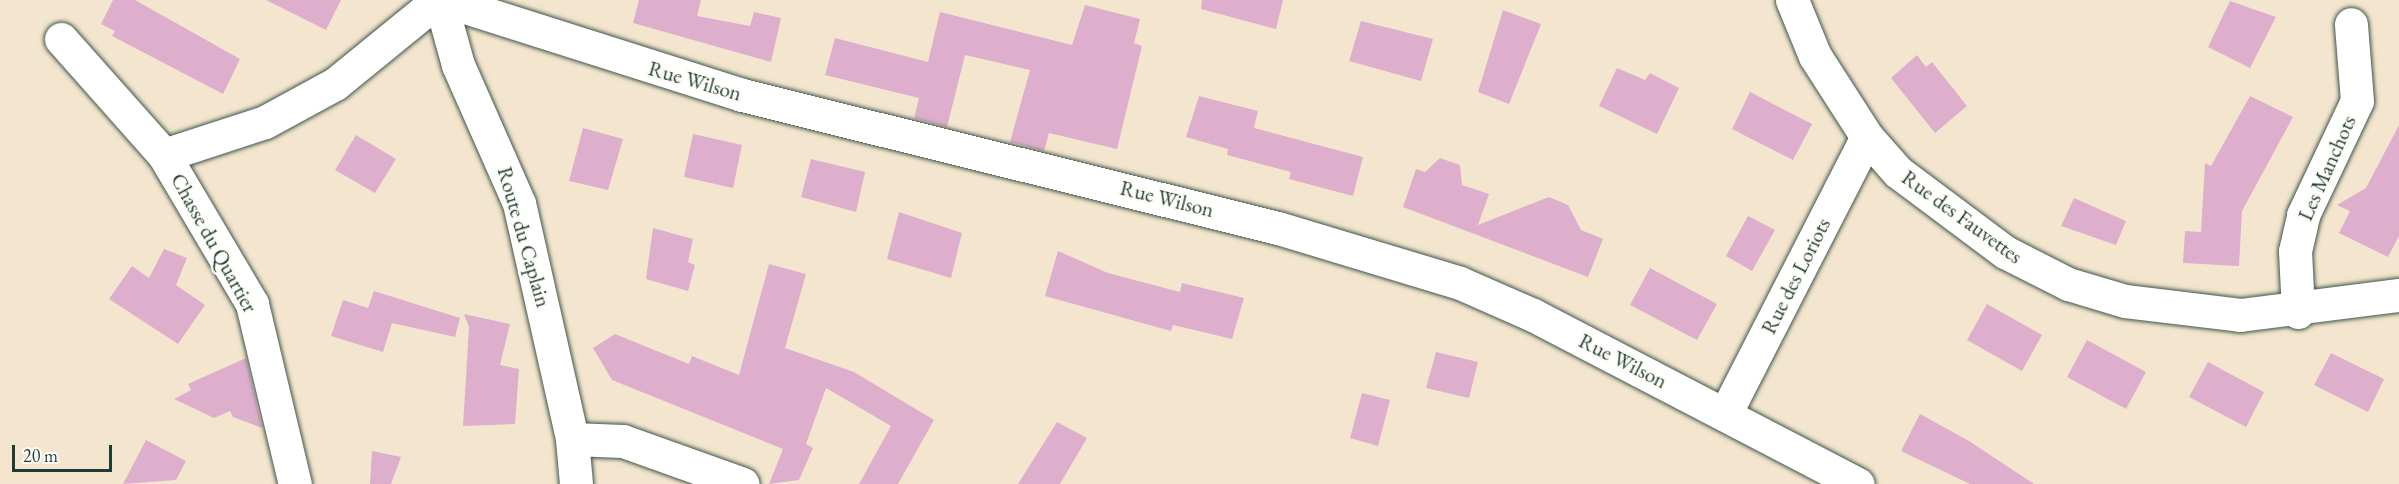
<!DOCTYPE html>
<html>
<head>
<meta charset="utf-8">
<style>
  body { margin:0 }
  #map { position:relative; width:2399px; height:484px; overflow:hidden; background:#f4e6ce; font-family:"EB Garamond",serif }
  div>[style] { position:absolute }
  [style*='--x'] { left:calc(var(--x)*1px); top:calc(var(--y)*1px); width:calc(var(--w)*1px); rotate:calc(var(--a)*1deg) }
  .building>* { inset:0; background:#deafcc }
  .roads { filter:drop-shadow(0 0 2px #3f564b) drop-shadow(0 0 2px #3f564b) }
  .minor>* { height:33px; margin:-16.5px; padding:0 16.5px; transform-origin:16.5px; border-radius:16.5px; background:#fff }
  span { translate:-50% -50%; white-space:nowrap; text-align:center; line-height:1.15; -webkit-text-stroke:5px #fdfcf7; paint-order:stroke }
  .street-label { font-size:21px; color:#1f3d34 }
  .scale { position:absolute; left:12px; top:445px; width:100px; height:27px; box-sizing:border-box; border:3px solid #1f3d34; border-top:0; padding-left:8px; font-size:18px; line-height:21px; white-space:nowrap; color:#1f3d34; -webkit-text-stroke:4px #fdfcf7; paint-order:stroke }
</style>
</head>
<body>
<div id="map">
  <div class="building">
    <div style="clip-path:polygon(113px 0,135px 0,240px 59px,223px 94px,112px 36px,115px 31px,101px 24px)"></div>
    <div style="clip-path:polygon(266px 0,341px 0,326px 30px)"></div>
    <div style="clip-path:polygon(639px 0,701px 0,697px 16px,750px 26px,754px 12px,781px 18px,771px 62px,633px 23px)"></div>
    <div style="clip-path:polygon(1202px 0,1283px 0,1276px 29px,1201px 9px)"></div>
    <div style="clip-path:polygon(2230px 1px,2276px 17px,2250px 68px,2208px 47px)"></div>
    <div style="clip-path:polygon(1085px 5px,1140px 19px,1134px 43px,1142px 46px,1117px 149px,1049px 133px,1044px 151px,1010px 142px,1030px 70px,965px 55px,947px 127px,914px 118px,919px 98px,825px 75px,835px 38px,928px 62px,940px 12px,1072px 45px)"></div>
    <div style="clip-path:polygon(1503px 10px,1541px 24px,1509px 104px,1478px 92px)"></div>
    <div style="clip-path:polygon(1361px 21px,1433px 39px,1421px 81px,1349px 61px)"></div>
    <div style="clip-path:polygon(1917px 55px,1926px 67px,1932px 62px,1967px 106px,1935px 133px,1891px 78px)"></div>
    <div style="clip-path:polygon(1617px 68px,1645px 80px,1650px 73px,1679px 88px,1657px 134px,1599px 106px)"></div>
    <div style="clip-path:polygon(1750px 92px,1812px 124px,1793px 160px,1732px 129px)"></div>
    <div style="clip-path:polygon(1199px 96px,1258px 111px,1254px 128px,1363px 157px,1353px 196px,1289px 179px,1291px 172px,1227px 155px,1228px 149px,1186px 137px)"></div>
    <div style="clip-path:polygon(2250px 96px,2293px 117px,2242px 211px,2239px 266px,2183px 263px,2185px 231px,2201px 232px,2205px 163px,2211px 166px)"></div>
    <div style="clip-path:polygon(2399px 125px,2399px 236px,2388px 257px,2339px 233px,2350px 211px,2337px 205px,2366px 188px)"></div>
    <div style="clip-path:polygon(583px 128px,623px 139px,608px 190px,569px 181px)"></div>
    <div style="clip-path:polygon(693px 134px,742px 145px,733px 188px,684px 177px)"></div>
    <div style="clip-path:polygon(356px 135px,396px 159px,375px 193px,335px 170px)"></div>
    <div style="clip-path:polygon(1440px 158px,1460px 165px,1462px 185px,1489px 194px,1478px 225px,1549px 197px,1568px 205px,1581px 230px,1603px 239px,1588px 277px,1403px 207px,1416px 169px,1425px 172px)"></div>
    <div style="clip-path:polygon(811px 159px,865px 172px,856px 212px,801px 197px)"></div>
    <div style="clip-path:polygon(2074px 198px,2126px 221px,2116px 245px,2061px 226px)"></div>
    <div style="clip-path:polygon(899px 212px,962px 233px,951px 278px,887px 259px)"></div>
    <div style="clip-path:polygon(1748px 216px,1775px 230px,1752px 271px,1726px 256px)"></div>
    <div style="clip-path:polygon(653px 228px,693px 239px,688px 262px,695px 265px,688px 291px,646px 279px)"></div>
    <div style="clip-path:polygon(164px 249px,187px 258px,176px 285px,205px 305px,178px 344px,109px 299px,132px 266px,149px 278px)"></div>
    <div style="clip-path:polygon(1058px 251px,1108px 273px,1180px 292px,1182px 283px,1244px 298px,1232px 339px,1173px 325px,1171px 331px,1045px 296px)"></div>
    <div style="clip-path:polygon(769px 264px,806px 274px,785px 348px,854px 372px,934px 420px,898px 484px,859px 484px,891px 426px,826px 388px,806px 444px,813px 448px,799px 480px,769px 484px,783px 449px,612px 380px,593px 348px,615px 334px,689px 364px,692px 356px,739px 375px)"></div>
    <div style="clip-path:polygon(1650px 268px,1717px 304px,1697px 340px,1630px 305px)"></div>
    <div style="clip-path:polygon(374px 291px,460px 318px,455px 337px,392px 323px,383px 352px,331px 336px,343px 300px,368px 308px)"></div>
    <div style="clip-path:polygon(1987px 304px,2042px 335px,2022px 371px,1967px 340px)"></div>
    <div style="clip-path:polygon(464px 314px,510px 324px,500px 365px,519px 369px,515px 424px,463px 426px,469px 327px)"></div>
    <div style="clip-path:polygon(2087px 340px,2146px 372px,2126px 409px,2067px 377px)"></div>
    <div style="clip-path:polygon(1436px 352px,1478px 362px,1469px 398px,1426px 388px)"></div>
    <div style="clip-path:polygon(2331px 353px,2384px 379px,2368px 412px,2314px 385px)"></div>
    <div style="clip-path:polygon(246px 358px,262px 428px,233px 417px,230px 411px,214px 418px,174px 399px,191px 390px,188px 384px)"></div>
    <div style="clip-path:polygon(2208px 362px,2264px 392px,2246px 427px,2189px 397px)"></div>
    <div style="clip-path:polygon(1362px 393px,1390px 400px,1378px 446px,1350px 438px)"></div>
    <div style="clip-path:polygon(1920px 414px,1969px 441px,2034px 484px,1970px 484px,1901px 451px)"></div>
    <div style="clip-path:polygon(1057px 422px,1087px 438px,1060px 484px,1018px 484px)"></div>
    <div style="clip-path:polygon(146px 440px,186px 461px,176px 480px,123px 484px)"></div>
    <div style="clip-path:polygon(372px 451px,401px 457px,391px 484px,370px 484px)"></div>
  </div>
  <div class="roads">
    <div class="minor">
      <div style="--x:440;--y:0;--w:67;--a:74.5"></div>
      <div style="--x:458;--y:65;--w:151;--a:66.2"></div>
      <div style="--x:519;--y:203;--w:242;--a:77.3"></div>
      <div style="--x:572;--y:439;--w:45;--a:84.9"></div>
      <div style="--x:443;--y:0;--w:314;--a:17.6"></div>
      <div style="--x:742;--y:95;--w:552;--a:13.94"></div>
      <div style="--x:1278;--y:228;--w:190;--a:16.8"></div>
      <div style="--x:1460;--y:283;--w:80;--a:23.7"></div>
      <div style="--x:1533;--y:315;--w:366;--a:27.5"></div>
      <div style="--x:1792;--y:0;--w:61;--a:67.7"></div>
      <div style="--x:1815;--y:56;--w:96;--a:57.3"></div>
      <div style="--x:1867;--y:137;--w:47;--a:48.5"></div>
      <div style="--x:1898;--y:172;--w:134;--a:36.8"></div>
      <div style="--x:2005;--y:252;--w:71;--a:26.9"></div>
      <div style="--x:2068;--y:284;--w:59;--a:16.6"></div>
      <div style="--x:2125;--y:301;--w:116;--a:6.9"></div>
      <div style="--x:2240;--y:315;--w:160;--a:-7.2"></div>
      <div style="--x:61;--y:39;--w:155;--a:48.4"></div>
      <div style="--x:164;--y:155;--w:173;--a:59.4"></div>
      <div style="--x:252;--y:304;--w:185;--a:76.6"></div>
      <div style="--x:164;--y:155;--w:106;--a:-18.1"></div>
      <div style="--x:265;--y:122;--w:80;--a:-28.5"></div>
      <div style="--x:335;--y:84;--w:133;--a:-39.2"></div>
      <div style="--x:2298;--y:312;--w:61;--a:-92.8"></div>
      <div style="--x:2295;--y:251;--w:37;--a:-77"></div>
      <div style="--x:2303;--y:215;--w:126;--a:-64.7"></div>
      <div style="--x:2357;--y:101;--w:77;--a:-94.5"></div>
      <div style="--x:1725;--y:414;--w:311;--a:-62.9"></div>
      <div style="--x:572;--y:439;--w:51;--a:2.2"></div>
      <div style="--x:623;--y:441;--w:127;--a:19.7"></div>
    </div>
  </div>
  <div class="street-label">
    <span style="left:695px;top:81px;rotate:16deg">Rue Wilson</span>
    <span style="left:2327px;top:168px;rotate:-66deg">Les Manchots</span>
    <span style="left:1167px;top:199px;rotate:14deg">Rue Wilson</span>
    <span style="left:1962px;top:217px;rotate:36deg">Rue des Fauvettes</span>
    <span style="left:524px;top:237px;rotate:74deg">Route du Caplain</span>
    <span style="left:214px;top:243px;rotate:61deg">Chasse du Quartier</span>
    <span style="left:1796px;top:276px;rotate:-63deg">Rue des Loriots</span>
    <span style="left:1623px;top:361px;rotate:27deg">Rue Wilson</span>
  </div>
  <div class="scale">20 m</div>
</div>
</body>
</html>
